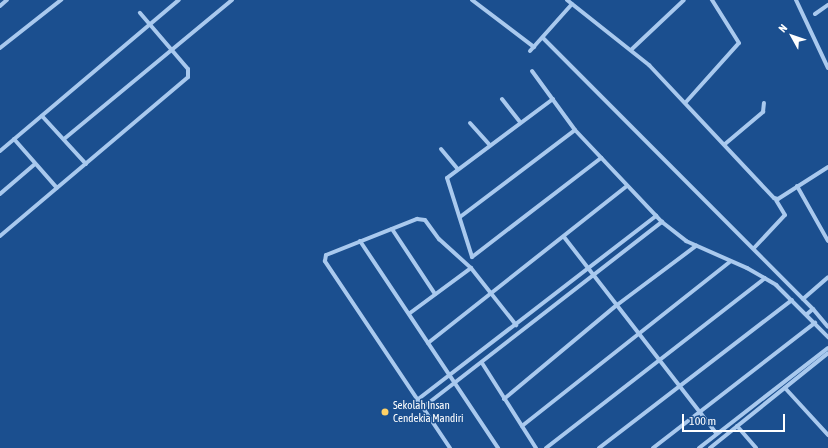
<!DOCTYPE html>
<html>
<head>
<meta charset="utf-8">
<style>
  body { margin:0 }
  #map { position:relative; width:828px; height:448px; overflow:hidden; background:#1b4f8f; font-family:"Asap Condensed",sans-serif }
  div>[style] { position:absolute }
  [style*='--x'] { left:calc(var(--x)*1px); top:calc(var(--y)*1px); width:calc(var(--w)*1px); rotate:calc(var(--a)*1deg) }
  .street>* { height:4px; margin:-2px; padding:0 2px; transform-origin:2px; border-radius:2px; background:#a9c9ee }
  .dots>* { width:11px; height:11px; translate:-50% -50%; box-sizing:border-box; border:2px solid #1b4f8f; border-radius:50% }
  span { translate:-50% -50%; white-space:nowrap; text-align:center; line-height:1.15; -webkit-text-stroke:3px #1b4f8f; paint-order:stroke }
  .poi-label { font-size:11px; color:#fff }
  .left { translate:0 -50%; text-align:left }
  .north { position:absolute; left:772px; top:16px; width:40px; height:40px; -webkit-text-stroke:3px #1b4f8f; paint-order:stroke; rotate:310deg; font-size:11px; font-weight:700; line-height:16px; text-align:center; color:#fff }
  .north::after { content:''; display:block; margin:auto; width:14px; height:18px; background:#fff; clip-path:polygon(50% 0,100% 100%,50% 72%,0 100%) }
  .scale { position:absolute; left:682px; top:414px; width:103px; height:18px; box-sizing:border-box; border:2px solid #fff; border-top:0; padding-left:5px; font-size:12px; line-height:14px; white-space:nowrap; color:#fff; -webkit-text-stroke:3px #1b4f8f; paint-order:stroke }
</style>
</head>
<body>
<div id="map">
  <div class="street">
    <div style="--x:472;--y:0;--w:78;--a:37.2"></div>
    <div style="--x:567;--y:0;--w:105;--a:38.4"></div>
    <div style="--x:649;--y:65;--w:183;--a:46.8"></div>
    <div style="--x:774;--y:198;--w:4;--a:14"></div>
    <div style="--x:778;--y:199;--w:59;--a:-32.6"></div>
    <div style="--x:796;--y:0;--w:75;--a:64.8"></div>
    <div style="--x:0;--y:6;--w:9;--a:-41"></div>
    <div style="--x:815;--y:14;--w:16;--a:-35"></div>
    <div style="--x:543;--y:38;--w:383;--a:45.1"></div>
    <div style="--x:813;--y:309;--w:8;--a:140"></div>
    <div style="--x:0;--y:48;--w:78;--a:-38.2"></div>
    <div style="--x:632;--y:49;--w:71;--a:-43.3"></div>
    <div style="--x:530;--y:51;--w:63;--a:-48.2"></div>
    <div style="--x:532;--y:71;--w:73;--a:53.9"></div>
    <div style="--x:575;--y:130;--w:127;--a:46.6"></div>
    <div style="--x:662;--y:222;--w:31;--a:38"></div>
    <div style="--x:686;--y:241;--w:67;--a:23.9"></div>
    <div style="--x:747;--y:268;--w:34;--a:30"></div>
    <div style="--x:776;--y:285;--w:74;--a:45"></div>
    <div style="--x:502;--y:99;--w:28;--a:52"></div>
    <div style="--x:553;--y:99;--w:132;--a:143.3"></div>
    <div style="--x:447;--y:178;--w:83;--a:72.4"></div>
    <div style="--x:472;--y:257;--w:163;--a:-37.5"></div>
    <div style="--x:686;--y:102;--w:79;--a:-48.1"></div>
    <div style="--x:739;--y:43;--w:51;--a:-122.1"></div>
    <div style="--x:42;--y:116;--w:65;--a:47.5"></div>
    <div style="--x:470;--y:123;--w:28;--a:48"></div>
    <div style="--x:14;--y:139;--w:65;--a:48.7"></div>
    <div style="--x:64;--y:139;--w:218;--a:-39.6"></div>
    <div style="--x:725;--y:144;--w:50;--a:-40.1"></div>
    <div style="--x:763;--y:112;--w:9;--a:-84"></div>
    <div style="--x:441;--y:149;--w:26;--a:50"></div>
    <div style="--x:0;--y:151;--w:234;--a:-40.2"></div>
    <div style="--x:797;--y:186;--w:63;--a:60.6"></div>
    <div style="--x:0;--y:194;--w:46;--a:-40.6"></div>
    <div style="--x:460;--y:217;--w:144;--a:-37.1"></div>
    <div style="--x:392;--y:229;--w:78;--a:56.5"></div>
    <div style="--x:0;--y:236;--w:246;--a:-40.2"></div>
    <div style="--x:188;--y:77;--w:8;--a:-90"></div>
    <div style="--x:188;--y:69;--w:74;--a:-130.6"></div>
    <div style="--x:564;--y:237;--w:249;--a:52.2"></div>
    <div style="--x:360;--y:241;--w:249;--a:56.3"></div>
    <div style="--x:754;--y:248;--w:45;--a:-46.8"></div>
    <div style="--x:785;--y:215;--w:17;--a:-121"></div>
    <div style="--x:803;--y:299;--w:33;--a:-41"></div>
    <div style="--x:813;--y:309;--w:23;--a:50"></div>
    <div style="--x:410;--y:313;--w:76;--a:-36.4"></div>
    <div style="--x:428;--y:343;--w:253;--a:-38.3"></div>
    <div style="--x:482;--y:363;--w:101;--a:57.6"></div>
    <div style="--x:785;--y:388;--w:64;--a:47.5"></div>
    <div style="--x:504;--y:399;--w:147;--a:-39.8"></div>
    <div style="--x:617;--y:305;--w:99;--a:-36.8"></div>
    <div style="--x:417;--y:400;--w:302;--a:-37.6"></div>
    <div style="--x:422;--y:408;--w:304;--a:-37.8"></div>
    <div style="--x:522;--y:426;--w:265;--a:-38.3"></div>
    <div style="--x:737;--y:426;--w:29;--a:49"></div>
    <div style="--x:450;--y:448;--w:225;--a:-123.8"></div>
    <div style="--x:325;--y:261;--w:6;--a:-81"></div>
    <div style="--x:326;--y:255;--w:98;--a:-21.6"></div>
    <div style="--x:417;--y:219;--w:8;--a:7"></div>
    <div style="--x:425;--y:220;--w:24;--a:54"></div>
    <div style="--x:439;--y:239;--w:43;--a:42.2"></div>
    <div style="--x:471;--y:268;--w:73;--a:51.7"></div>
    <div style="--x:546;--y:448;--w:277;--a:-37.8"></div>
    <div style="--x:599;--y:448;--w:243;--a:-37.5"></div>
    <div style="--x:653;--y:448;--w:205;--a:-37.7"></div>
    <div style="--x:699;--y:448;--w:163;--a:-37.8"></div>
    <div style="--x:710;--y:448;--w:151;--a:-38.8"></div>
  </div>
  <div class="dots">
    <div style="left:385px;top:412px;background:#ffd166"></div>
  </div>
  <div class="poi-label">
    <span class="left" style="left:393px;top:412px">Sekolah Insan<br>Cendekia Mandiri</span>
  </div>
  <div class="north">N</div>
  <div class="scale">100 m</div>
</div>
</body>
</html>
